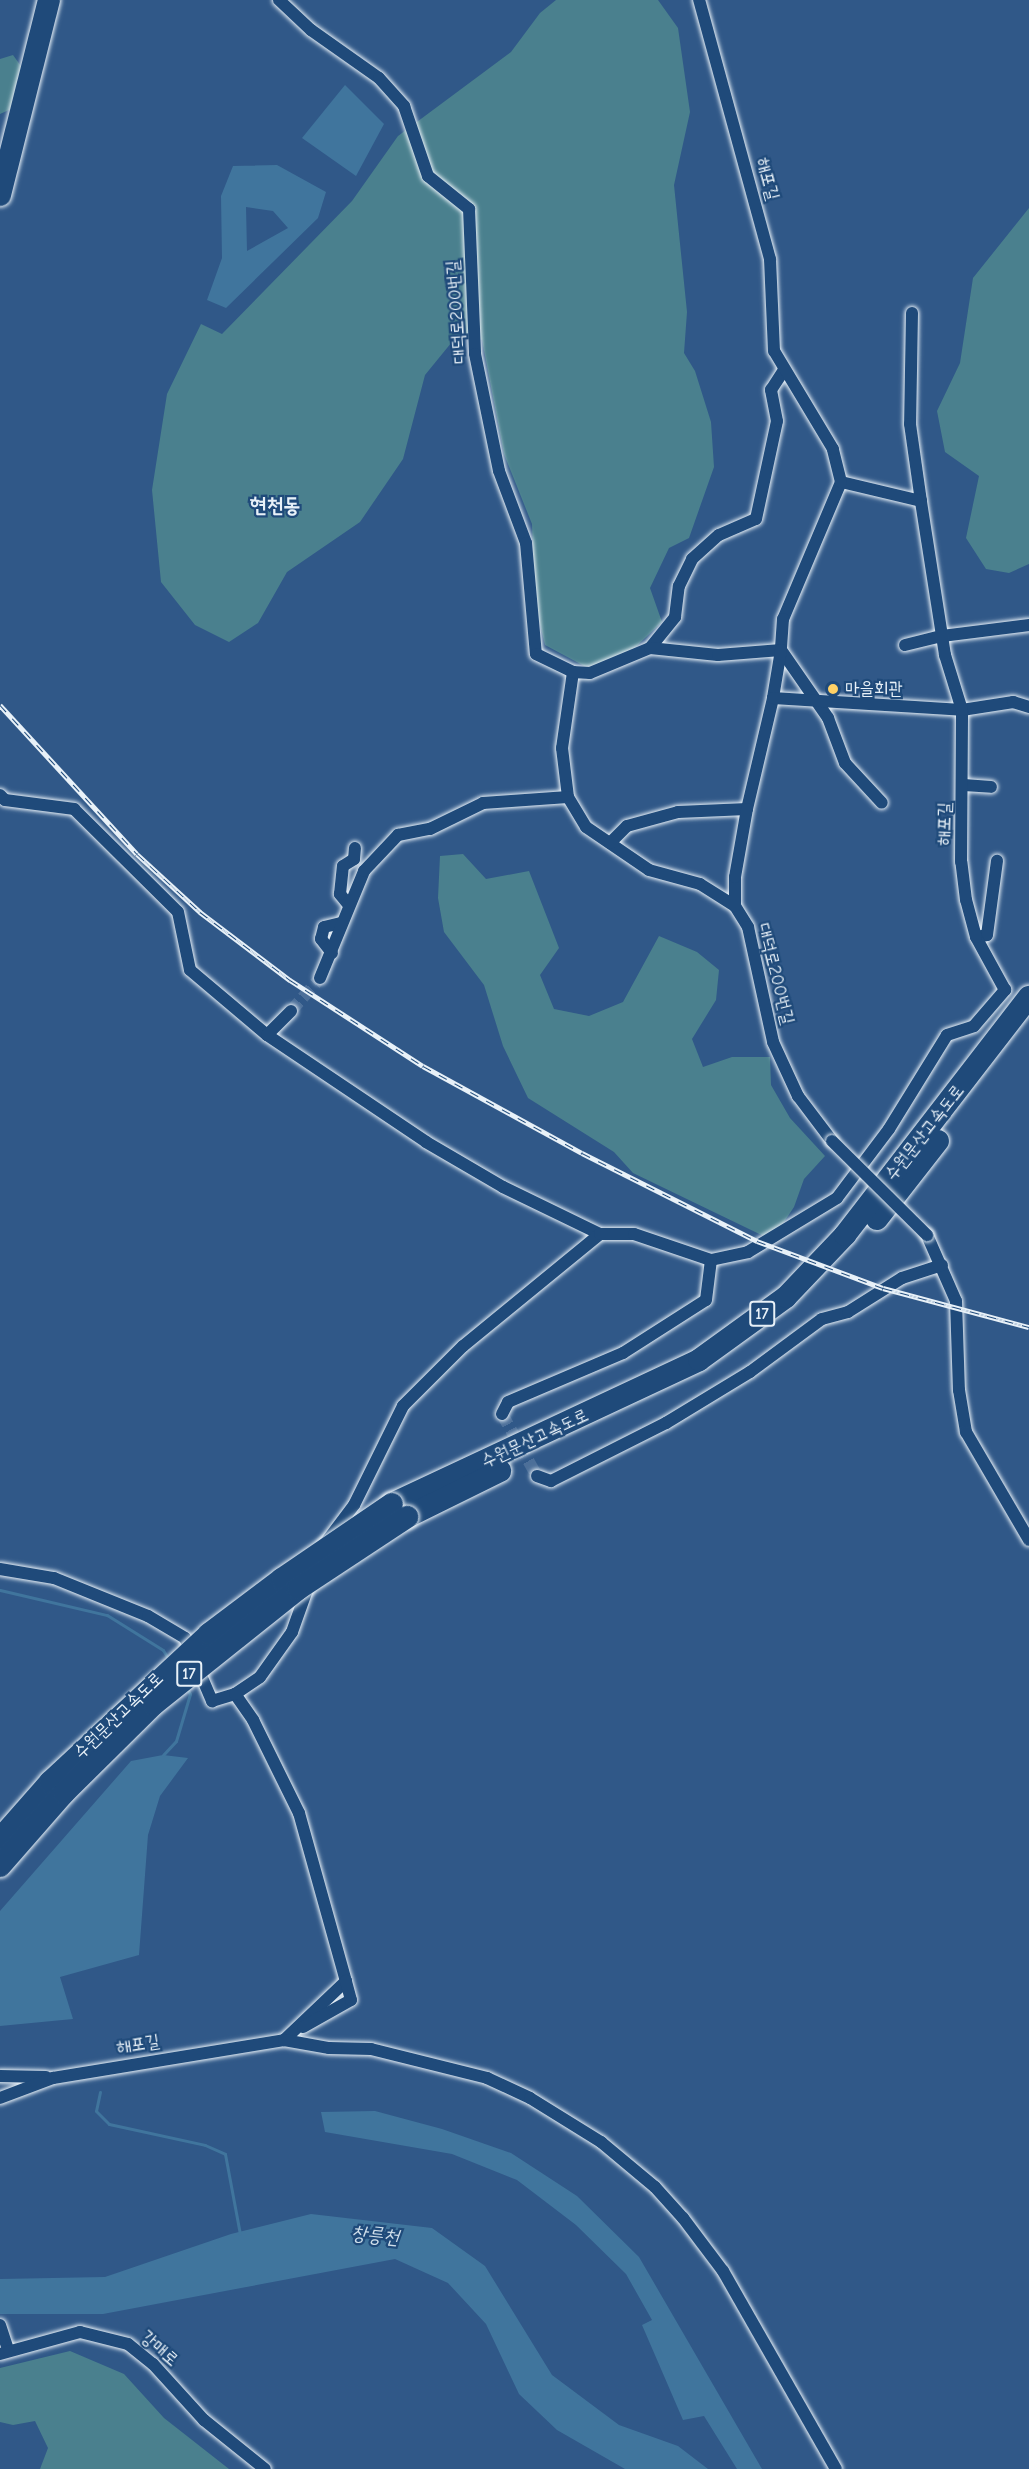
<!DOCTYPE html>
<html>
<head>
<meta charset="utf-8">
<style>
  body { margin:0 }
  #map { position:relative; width:1029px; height:2469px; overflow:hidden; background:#305888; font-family:"Comic Neue","Poor Story",sans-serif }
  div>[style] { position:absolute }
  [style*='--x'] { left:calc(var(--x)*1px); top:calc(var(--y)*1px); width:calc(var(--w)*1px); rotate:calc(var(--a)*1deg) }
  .green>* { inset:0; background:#4a808e }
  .water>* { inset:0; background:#40759d }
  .stream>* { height:3px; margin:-1.5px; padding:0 1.5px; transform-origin:1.5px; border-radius:1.5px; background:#40759d }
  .street-tunnel>* { height:12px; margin-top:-6px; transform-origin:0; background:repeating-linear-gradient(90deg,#4c6f99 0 12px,transparent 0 18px) }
  .roads { filter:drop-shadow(0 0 2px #e8f1f8) drop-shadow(0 0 2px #e8f1f8) }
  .street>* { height:12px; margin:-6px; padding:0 6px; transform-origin:6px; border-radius:6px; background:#1f4a7a }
  .highway>* { height:22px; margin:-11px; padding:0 11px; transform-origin:11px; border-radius:11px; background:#1f4a7a }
  .rail>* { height:5px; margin-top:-2.5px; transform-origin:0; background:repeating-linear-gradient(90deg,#1f4a7a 0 9px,#e8f1f8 0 18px); box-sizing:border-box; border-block:2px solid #e8f1f8 }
  .bridges { filter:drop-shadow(0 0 2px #e8f1f8) drop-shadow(0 0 2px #e8f1f8) }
  .street-bridge>* { height:12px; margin:-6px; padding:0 6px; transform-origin:6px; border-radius:6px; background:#1f4a7a }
  .highway-bridge>* { height:22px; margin:-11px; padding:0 11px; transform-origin:11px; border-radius:11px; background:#1f4a7a }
  .dots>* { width:16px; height:16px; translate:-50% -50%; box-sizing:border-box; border:3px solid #1f4a7a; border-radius:50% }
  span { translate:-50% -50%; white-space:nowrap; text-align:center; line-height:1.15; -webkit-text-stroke:4.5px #1f4a7a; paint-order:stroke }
  .shield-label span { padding:2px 4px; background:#1f4a7a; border:2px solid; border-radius:4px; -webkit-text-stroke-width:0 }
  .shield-label { font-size:16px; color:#e8f1f8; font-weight:700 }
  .street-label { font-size:18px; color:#e8f1f8 }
  .poi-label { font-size:18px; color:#e8f1f8 }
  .left { translate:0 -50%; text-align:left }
  .water-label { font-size:20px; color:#cfdeea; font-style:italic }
  .quarter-label { font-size:21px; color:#e8f1f8; font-weight:700 }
</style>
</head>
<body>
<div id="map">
  <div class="green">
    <div style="clip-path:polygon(556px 0,658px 0,678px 28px,690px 112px,674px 185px,687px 312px,684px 353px,695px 371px,711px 422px,714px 467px,689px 538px,669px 548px,650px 588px,662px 622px,625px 657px,586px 667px,545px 645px,535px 604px,532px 524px,504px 454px,482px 340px,456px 337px,425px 375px,403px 459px,360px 522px,287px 572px,258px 623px,229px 642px,195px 625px,161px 582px,152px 490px,167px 394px,201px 324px,222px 334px,352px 201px,398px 136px,511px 52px,540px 13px)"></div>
    <div style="clip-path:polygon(13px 55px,23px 69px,11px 109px,0 114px,0 59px)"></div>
    <div style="clip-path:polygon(1029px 208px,1029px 564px,1009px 573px,986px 569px,966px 538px,979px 476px,945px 452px,937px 411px,960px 363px,973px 278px)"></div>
    <div style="clip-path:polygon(463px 854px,486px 879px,529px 871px,559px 948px,540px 975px,554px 1009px,589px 1016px,623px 1002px,659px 936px,697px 952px,719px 970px,716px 1000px,692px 1039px,703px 1067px,732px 1057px,770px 1057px,771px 1085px,790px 1118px,825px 1156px,804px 1179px,794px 1207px,772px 1240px,633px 1173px,614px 1152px,528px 1098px,503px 1046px,484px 985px,444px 932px,438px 898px,440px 856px)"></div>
    <div style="clip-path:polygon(70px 2351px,124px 2374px,164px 2418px,229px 2469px,40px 2469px,48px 2448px,35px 2421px,13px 2425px,0 2422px,0 2368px)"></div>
  </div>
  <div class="water">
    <div style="clip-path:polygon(345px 85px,384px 124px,356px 176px,302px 138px)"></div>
    <div style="clip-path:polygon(evenodd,277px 165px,326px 192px,318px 218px,226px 308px,207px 300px,222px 258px,221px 196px,233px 166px,277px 165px,246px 207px,273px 211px,288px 228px,247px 251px,246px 207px)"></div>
    <div style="clip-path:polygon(163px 1755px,188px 1758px,160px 1796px,148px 1835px,139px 1955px,60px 1977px,73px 2019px,0 2026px,0 1911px,131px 1761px)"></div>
    <div style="clip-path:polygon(375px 2111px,442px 2129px,511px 2153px,577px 2196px,639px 2257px,762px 2469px,737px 2469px,704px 2416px,683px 2420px,642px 2325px,652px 2320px,626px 2274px,576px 2225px,517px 2180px,452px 2154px,325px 2132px,321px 2112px)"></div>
    <div style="clip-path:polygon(311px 2214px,432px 2228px,485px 2266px,552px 2375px,619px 2425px,678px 2446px,708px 2469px,625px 2469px,557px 2430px,519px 2394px,486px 2324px,448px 2283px,395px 2259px,103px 2314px,0 2314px,0 2279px,105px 2277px,231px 2234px)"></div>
  </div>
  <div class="stream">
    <div style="--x:0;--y:1590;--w:110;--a:13.2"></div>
    <div style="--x:107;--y:1615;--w:66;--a:32"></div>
    <div style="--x:163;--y:1650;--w:12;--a:59"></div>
    <div style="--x:163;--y:1755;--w:19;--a:-47"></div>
    <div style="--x:176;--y:1741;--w:49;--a:-73.4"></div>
    <div style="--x:190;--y:1694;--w:7;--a:-117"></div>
    <div style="--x:100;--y:2092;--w:19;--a:102"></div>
    <div style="--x:96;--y:2111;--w:18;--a:45"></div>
    <div style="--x:109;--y:2124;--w:98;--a:12.3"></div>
    <div style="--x:205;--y:2145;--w:22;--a:24"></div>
    <div style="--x:225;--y:2154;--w:81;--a:79.4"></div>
  </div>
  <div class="street-tunnel">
    <div style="--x:291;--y:1011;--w:44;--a:-48.7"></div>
    <div style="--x:502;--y:1414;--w:71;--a:60.6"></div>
  </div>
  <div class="roads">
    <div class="street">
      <div style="--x:279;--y:0;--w:44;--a:43.2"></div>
      <div style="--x:311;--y:30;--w:83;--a:35.2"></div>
      <div style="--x:379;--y:78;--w:38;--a:48"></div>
      <div style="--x:404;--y:106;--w:74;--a:71.1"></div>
      <div style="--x:428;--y:176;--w:53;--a:38.8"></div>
      <div style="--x:469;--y:209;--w:145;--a:87.6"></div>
      <div style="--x:475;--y:354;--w:119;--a:78.4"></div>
      <div style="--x:499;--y:471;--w:77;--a:69.4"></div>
      <div style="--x:526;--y:543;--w:111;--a:84.9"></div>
      <div style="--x:536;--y:654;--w:41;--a:25.9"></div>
      <div style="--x:573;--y:672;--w:77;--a:98.2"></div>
      <div style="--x:562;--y:748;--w:49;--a:83"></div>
      <div style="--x:568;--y:797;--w:35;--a:59"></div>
      <div style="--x:586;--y:827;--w:76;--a:34.3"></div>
      <div style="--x:649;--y:870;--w:53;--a:15.4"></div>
      <div style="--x:700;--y:884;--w:41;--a:32.2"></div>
      <div style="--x:735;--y:906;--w:25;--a:58"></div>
      <div style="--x:748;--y:927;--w:118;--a:77.7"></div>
      <div style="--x:773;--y:1042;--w:60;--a:65.2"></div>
      <div style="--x:798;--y:1096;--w:56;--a:52.9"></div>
      <div style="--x:912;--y:313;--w:111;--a:91"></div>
      <div style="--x:910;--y:424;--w:78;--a:81.9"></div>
      <div style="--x:841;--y:482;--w:149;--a:112.9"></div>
      <div style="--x:783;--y:619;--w:31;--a:94"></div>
      <div style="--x:781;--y:650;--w:83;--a:55.3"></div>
      <div style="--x:828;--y:718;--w:48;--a:69.3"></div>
      <div style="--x:845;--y:763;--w:54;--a:47.2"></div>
      <div style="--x:905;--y:645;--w:38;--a:-14"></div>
      <div style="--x:942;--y:636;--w:88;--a:-7.2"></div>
      <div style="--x:650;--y:648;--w:40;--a:-51"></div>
      <div style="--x:675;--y:617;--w:31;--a:-83"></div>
      <div style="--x:679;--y:586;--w:30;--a:-64"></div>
      <div style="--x:692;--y:559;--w:36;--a:-42"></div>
      <div style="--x:719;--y:535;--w:40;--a:-23.4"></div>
      <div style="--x:756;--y:519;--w:100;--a:-77.9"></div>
      <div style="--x:777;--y:421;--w:32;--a:-101"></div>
      <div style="--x:771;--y:390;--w:24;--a:-57"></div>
      <div style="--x:573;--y:672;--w:17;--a:3"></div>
      <div style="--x:590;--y:673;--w:65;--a:-22.6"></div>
      <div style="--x:650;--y:648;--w:68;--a:5.9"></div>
      <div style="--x:718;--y:655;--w:63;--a:-4.5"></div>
      <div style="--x:781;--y:650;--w:49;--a:99.5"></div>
      <div style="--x:964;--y:785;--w:27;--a:4"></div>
      <div style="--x:0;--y:795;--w:7;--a:45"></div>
      <div style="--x:5;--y:800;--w:70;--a:7.4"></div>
      <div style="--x:74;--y:809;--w:146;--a:44.7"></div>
      <div style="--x:178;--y:912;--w:59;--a:78.3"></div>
      <div style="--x:190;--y:970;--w:101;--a:40.2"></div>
      <div style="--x:267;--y:1035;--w:192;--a:33.9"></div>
      <div style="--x:426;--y:1142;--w:89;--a:30.3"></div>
      <div style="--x:503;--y:1187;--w:108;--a:25.9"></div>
      <div style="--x:600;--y:1234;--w:177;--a:140.7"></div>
      <div style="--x:463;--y:1346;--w:85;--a:135"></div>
      <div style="--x:403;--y:1406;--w:110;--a:116.3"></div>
      <div style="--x:354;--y:1505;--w:50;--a:126.9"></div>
      <div style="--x:610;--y:843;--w:24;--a:-45"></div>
      <div style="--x:627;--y:826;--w:53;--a:-15.4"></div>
      <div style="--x:678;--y:812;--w:69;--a:-2.5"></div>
      <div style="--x:747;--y:809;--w:114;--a:-76.8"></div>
      <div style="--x:773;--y:698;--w:189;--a:3.6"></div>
      <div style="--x:962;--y:710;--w:52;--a:-8.9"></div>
      <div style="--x:1013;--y:702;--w:17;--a:17"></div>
      <div style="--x:348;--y:904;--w:13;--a:-129"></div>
      <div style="--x:340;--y:894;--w:28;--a:-84"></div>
      <div style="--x:343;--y:866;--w:13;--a:-32"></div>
      <div style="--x:354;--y:859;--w:11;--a:-85"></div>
      <div style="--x:735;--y:906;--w:29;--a:-90"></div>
      <div style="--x:735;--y:877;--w:69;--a:-80"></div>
      <div style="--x:976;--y:937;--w:11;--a:-10"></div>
      <div style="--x:987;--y:935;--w:75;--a:-82.3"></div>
      <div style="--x:332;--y:953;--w:18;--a:-128"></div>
      <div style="--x:321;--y:939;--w:12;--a:-76"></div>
      <div style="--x:324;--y:927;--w:17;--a:-13"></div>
      <div style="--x:320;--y:978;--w:116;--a:-67.6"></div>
      <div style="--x:364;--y:871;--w:50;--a:-46.6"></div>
      <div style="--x:398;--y:835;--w:33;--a:-11"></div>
      <div style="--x:430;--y:829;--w:59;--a:-26.1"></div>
      <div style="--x:483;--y:803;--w:85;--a:-4"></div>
      <div style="--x:267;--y:1035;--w:34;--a:-45"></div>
      <div style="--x:600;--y:1234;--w:34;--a:0"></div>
      <div style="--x:634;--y:1234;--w:81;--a:18.7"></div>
      <div style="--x:711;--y:1260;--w:38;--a:-12"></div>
      <div style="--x:748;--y:1252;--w:104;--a:-31.2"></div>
      <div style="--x:837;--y:1198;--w:86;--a:-53"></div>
      <div style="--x:889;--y:1129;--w:110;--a:-58.3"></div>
      <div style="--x:947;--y:1035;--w:28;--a:-18"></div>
      <div style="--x:974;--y:1026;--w:48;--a:-49.3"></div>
      <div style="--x:1005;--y:990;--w:60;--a:-118.7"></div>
      <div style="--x:976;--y:937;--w:38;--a:-105"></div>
      <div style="--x:966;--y:900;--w:38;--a:-97"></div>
      <div style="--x:961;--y:862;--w:152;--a:-89.6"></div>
      <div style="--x:962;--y:710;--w:58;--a:-107.2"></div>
      <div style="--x:945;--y:655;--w:156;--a:-98.9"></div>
      <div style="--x:921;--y:501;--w:82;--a:-166.6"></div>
      <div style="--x:841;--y:482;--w:34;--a:-104"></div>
      <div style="--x:833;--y:449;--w:114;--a:-121"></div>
      <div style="--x:774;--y:351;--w:92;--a:-92.5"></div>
      <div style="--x:770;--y:259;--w:269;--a:-105.3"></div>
      <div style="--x:927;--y:1235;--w:72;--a:66.3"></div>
      <div style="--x:956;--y:1301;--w:89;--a:88.1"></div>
      <div style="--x:959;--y:1390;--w:43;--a:80.5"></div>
      <div style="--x:966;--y:1432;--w:125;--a:59.7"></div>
      <div style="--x:502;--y:1414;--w:13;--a:-63"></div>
      <div style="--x:508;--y:1402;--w:125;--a:-23.1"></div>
      <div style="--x:623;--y:1353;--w:98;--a:-32.6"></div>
      <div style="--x:706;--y:1300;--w:40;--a:-82.9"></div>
      <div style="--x:537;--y:1476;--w:15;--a:20"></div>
      <div style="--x:551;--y:1481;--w:129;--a:-26.8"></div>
      <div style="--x:666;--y:1423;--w:98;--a:-31.3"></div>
      <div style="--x:750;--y:1372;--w:89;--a:-36.4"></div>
      <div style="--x:822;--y:1319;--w:27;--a:-15"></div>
      <div style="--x:848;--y:1312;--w:64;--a:-32.2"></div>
      <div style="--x:902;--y:1278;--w:42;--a:-18"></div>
      <div style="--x:0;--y:1569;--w:55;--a:9.5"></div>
      <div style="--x:54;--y:1578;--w:101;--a:22"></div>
      <div style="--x:148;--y:1616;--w:43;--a:30.7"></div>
      <div style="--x:185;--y:1638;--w:69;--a:66.8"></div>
      <div style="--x:212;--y:1701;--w:24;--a:-17"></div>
      <div style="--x:235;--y:1694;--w:32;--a:55"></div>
      <div style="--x:253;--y:1720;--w:104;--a:63.7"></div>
      <div style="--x:299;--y:1813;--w:174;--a:74.4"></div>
      <div style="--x:346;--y:1981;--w:86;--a:136.4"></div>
      <div style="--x:235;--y:1694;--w:30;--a:-34"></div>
      <div style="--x:260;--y:1677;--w:55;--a:-54.6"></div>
      <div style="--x:292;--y:1632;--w:51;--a:-70.5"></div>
      <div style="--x:303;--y:2027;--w:55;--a:-29.4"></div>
      <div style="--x:351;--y:2000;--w:20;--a:-105"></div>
      <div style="--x:0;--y:2076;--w:46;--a:1.2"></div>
      <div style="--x:0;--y:2098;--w:57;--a:-20.7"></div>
      <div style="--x:53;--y:2078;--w:234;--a:-9.3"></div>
      <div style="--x:284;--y:2040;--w:46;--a:10.1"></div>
      <div style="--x:329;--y:2048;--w:42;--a:1.4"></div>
      <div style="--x:371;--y:2049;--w:120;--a:14"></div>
      <div style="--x:487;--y:2078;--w:47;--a:24.9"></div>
      <div style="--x:530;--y:2098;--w:84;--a:31.8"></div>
      <div style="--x:601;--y:2142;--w:70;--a:39.8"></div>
      <div style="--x:655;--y:2187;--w:42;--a:47.9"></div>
      <div style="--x:683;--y:2218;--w:66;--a:53"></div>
      <div style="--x:723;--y:2271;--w:228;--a:60.3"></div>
      <div style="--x:0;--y:2325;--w:26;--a:72"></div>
      <div style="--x:0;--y:2354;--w:83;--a:-15.4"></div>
      <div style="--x:80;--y:2332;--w:49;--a:14"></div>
      <div style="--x:128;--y:2344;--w:32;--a:39"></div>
      <div style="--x:153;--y:2364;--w:76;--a:47.7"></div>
      <div style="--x:204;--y:2420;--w:78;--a:38.8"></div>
    </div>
    <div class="highway">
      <div style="--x:0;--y:195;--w:201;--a:-75.9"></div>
      <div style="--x:877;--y:1219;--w:99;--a:-52"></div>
      <div style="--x:392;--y:1504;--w:339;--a:-25.1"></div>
      <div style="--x:699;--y:1360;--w:107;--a:-35.9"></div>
      <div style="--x:786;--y:1297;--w:86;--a:-46.4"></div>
      <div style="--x:845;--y:1235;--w:301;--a:-52.3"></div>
      <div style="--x:407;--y:1517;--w:104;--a:-26.3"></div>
    </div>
  </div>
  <div class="rail">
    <div style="--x:0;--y:705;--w:202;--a:47.4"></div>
    <div style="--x:137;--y:854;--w:86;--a:42.6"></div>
    <div style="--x:200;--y:912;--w:113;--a:37.1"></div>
    <div style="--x:290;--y:980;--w:158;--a:32.9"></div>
    <div style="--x:423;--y:1066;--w:181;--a:28.7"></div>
    <div style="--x:582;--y:1153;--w:196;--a:26.7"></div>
    <div style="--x:757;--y:1241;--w:134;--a:20.5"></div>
    <div style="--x:883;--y:1288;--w:151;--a:15"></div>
  </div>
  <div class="bridges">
    <div class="street-bridge">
      <div style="--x:832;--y:1141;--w:134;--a:44.7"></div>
    </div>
    <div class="highway-bridge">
      <div style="--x:0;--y:1839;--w:76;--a:-48.7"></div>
      <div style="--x:50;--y:1782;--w:217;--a:-42.9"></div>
      <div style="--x:209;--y:1634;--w:91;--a:-37"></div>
      <div style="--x:282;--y:1579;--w:133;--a:-34.3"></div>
      <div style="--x:0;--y:1866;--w:97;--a:-48.8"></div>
      <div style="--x:64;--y:1793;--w:127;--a:-44.7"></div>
      <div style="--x:154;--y:1704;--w:184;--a:-38.6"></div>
      <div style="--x:298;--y:1589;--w:131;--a:-33.4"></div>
    </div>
  </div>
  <div class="dots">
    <div style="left:833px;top:689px;background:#ffd166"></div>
  </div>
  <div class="shield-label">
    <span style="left:762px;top:1314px">17</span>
    <span style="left:189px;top:1674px">17</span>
  </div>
  <div class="street-label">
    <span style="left:767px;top:179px;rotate:75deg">해포길</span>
    <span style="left:457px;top:312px;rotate:-94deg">대덕로200번길</span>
    <span style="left:945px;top:824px;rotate:-88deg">해포길</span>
    <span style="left:775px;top:974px;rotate:76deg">대덕로200번길</span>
    <span style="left:925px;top:1133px;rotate:-52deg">수원문산고속도로</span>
    <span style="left:535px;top:1439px;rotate:-25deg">수원문산고속도로</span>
    <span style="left:119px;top:1716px;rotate:-44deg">수원문산고속도로</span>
    <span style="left:138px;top:2045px;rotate:-9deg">해포길</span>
    <span style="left:159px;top:2349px;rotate:41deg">강매로</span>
  </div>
  <div class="poi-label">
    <span class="left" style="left:845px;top:689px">마을회관</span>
  </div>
  <div class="water-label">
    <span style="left:375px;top:2235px;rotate:6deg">창릉천</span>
  </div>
  <div class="quarter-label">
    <span style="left:275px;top:505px">현천동</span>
  </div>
</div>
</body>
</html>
